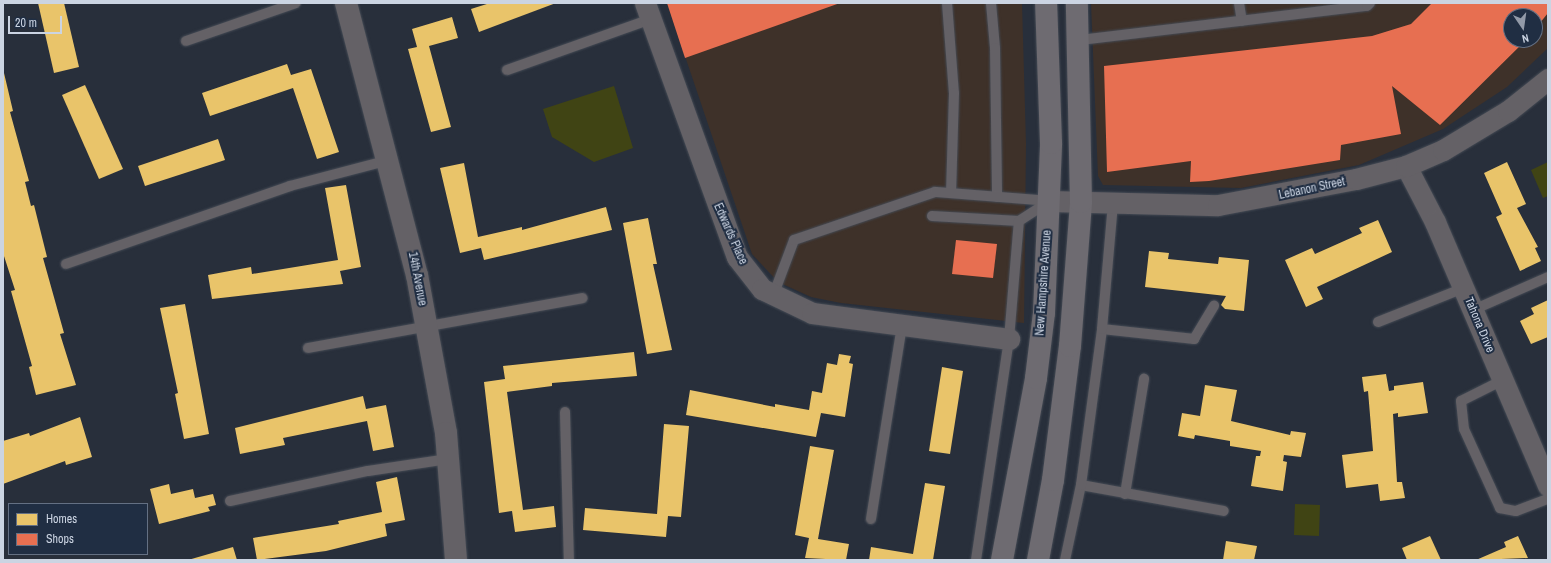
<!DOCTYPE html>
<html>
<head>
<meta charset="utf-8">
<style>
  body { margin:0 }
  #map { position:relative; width:1551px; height:563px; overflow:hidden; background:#282f3b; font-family:"Archivo Narrow",sans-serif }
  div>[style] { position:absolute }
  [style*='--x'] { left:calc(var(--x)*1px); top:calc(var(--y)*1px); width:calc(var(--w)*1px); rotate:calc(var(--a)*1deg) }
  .commercial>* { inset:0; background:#3e3129 }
  .green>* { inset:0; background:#404414 }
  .homes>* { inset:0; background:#e9c46a }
  .shops>* { inset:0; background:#e76f51 }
  .roads { filter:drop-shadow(0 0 1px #444a54) drop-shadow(0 0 1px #444a54) }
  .service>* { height:10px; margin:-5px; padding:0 5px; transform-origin:5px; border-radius:5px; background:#646166 }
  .minor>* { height:21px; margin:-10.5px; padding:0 10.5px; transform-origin:10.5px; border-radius:10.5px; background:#646166 }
  .tertiary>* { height:22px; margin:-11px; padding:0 11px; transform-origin:11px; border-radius:11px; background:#646166 }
  .primary>* { height:22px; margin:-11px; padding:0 11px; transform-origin:11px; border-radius:11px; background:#6e6b71 }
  span { translate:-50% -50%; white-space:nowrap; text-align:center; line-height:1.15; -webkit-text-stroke:4px #202e43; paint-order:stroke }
  .street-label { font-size:12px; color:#cbd4e2 }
  .frame { position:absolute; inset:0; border:4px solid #cbd4e2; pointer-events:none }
  .legend { position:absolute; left:8px; top:503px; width:140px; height:52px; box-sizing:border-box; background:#202e43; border:1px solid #647083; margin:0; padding:5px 7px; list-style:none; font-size:12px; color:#cbd4e2 }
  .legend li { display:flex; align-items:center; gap:8px; height:20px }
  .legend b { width:20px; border:1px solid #647083 }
  .north { position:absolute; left:1503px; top:8px; width:40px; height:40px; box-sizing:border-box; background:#202e43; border:1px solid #647083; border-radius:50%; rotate:167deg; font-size:11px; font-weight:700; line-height:16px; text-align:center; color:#cbd4e2 }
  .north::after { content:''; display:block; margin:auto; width:14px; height:18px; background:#929aa8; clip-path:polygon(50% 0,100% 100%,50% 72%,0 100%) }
  .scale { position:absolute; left:8px; top:16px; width:54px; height:18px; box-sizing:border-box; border:2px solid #cbd4e2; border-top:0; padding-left:5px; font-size:12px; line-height:14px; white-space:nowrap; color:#cbd4e2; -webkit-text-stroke:3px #202e43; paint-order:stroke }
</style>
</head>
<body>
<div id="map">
  <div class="commercial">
    <div style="clip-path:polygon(667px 3px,1022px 3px,1026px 144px,1024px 323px,841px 303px,811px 297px,778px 282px,752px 254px)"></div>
    <div style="clip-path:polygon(evenodd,1091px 3px,1548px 3px,1548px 48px,1507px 87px,1443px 129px,1359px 165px,1241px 188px,1103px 185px,1098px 176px,1091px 3px,1511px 16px,1535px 16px,1535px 40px,1511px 40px,1511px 16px)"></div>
  </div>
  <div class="green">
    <div style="clip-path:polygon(614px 86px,633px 148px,594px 162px,552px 137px,543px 109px)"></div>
    <div style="clip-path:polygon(1548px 162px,1548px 196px,1543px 198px,1531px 170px)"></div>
    <div style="clip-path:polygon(1295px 504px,1320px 505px,1319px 536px,1294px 535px)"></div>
  </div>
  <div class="homes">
    <div style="clip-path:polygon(38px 3px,64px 3px,79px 67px,54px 73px)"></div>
    <div style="clip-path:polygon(490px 3px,556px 3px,479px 32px,471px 9px)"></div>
    <div style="clip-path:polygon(452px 17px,458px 38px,429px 46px,451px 127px,431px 132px,408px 49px,417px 47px,412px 29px)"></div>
    <div style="clip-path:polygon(287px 64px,291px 75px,311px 69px,339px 152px,317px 159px,293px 88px,210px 116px,202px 93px)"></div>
    <div style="clip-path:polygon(4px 73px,13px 111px,10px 112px,29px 181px,25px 182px,31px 206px,34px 205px,47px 257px,43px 258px,64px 333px,60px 334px,76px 385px,36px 395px,29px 367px,32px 366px,11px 291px,15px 290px,3px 253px)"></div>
    <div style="clip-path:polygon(85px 85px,123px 169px,99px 179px,62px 95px)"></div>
    <div style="clip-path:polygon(218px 139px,225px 160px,145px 186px,138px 166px)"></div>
    <div style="clip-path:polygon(1507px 162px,1526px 204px,1517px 208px,1538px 247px,1535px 248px,1541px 261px,1520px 271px,1496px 217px,1502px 214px,1484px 173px)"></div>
    <div style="clip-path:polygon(464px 163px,478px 237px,522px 227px,522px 230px,606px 207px,612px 230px,484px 260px,481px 248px,460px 253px,440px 168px)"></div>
    <div style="clip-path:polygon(346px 185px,361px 267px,340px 271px,343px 284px,212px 299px,208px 275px,251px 267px,252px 274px,338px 260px,325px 188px)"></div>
    <div style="clip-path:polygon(648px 218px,657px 264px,653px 264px,672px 350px,647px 354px,623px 223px)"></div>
    <div style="clip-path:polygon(1378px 220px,1392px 252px,1317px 287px,1323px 299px,1306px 307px,1285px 260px,1312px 248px,1315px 254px,1362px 233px,1359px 228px)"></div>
    <div style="clip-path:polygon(1149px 251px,1169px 253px,1168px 259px,1218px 264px,1219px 257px,1249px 260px,1244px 311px,1225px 309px,1221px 305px,1226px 296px,1145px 287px)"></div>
    <div style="clip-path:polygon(1548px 300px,1548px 337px,1531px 344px,1520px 321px,1534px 314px,1531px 308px)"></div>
    <div style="clip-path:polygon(185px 304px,209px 434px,184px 439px,175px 394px,178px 393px,160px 308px)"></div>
    <div style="clip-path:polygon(634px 352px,637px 376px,552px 383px,552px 386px,507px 392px,523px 510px,554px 506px,556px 527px,515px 532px,512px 511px,499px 513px,484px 382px,505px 379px,503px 366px)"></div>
    <div style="clip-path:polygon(839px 354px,851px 356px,849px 363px,853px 364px,845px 417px,821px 413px,816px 437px,686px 415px,690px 390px,775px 407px,775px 404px,809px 410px,812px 391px,822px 393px,827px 363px,837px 365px)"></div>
    <div style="clip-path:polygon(942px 367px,963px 371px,950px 454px,929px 451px)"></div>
    <div style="clip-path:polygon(1386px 374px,1389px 391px,1394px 390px,1394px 386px,1423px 382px,1428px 413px,1398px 417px,1398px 413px,1393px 414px,1397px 482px,1402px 482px,1405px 498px,1380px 501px,1378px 484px,1346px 488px,1342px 455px,1373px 451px,1368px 391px,1364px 392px,1362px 377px)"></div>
    <div style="clip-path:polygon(1205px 385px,1237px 390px,1231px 421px,1290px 435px,1291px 431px,1306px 433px,1301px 457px,1284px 455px,1283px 461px,1287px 462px,1283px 491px,1251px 486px,1256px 456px,1260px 456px,1261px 451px,1230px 446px,1230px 441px,1195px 435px,1194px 439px,1178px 436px,1182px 413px,1200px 416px)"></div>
    <div style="clip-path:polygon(363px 396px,366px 409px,386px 405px,394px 447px,373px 451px,367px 421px,283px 438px,285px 445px,240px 454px,235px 428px)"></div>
    <div style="clip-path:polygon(80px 417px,92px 457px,66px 465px,65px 461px,3px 484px,3px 441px,29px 433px,30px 436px)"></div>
    <div style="clip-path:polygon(664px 424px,689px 426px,681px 517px,668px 516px,666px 537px,583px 530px,585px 508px,657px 514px)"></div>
    <div style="clip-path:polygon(810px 446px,834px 450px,818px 539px,849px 544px,846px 560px,805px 558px,809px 538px,795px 535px)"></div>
    <div style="clip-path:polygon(397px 477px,405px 520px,385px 524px,387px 536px,326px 551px,257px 560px,253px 538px,339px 524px,338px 521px,382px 512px,376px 482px)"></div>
    <div style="clip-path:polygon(925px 483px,945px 486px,933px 560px,869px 560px,871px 547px,913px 554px)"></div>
    <div style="clip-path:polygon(169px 484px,171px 494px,193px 489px,195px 498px,213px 494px,216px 505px,208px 507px,210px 511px,159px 524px,150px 489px)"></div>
    <div style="clip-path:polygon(1430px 536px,1441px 560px,1407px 560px,1402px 548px)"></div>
    <div style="clip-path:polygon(1518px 536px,1528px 558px,1476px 560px,1506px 547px,1504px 542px)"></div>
    <div style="clip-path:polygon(1226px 541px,1257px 546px,1254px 560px,1223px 560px)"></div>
    <div style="clip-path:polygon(233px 547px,237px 560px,188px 560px)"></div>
  </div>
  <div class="shops">
    <div style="clip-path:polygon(667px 3px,840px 3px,685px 58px)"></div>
    <div style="clip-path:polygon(1432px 3px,1548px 3px,1548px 13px,1535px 29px,1535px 16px,1511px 16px,1511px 40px,1526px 40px,1440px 125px,1392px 86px,1401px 134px,1341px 145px,1340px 160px,1209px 181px,1190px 182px,1191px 161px,1107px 172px,1104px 66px,1372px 36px,1411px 24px)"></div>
    <div style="clip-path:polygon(956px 240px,997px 244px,993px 278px,952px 274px)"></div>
  </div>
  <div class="roads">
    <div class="service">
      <div style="--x:947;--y:3;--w:90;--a:85.6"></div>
      <div style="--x:954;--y:93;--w:100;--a:91.7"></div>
      <div style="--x:991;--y:3;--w:45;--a:84.9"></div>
      <div style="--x:995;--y:48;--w:149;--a:89.2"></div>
      <div style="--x:1239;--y:3;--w:18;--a:81"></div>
      <div style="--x:1080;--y:40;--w:289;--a:-6.8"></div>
      <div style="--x:1367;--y:6;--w:4;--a:-45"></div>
      <div style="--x:186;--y:41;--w:116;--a:-19.1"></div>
      <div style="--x:507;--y:70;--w:153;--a:-19.5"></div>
      <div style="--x:932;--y:216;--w:87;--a:3.3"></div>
      <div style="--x:1019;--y:221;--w:35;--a:-33"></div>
      <div style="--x:66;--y:264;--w:237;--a:-19.2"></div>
      <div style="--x:290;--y:186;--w:102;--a:-14.7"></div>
      <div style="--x:773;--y:296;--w:60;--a:-69.4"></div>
      <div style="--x:794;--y:240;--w:149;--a:-18.8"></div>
      <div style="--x:935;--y:192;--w:114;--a:4.5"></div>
      <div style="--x:1473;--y:310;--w:82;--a:-23.7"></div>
      <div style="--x:1378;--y:322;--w:92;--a:-21.6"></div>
      <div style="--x:1102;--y:329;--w:93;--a:6.2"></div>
      <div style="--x:1194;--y:339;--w:39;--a:-59"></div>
      <div style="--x:308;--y:348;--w:279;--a:-10.3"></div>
      <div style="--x:1503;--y:380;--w:47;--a:153.4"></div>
      <div style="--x:1461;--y:401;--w:28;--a:84"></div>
      <div style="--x:1464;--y:429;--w:87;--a:65.5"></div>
      <div style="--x:1500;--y:508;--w:16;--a:11"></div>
      <div style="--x:1516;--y:511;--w:34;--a:-21"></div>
      <div style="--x:565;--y:412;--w:148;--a:88.5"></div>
      <div style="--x:1081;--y:485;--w:145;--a:10.3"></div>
      <div style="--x:1125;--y:494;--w:117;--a:-80.6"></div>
      <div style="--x:230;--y:501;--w:141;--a:-12.3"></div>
      <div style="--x:368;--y:471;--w:81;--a:-8.5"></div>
      <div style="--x:871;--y:519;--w:196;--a:-80.9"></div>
      <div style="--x:976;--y:560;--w:223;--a:-81.5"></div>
      <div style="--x:1009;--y:339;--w:118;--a:-85.2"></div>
      <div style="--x:1065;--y:560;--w:77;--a:-78"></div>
      <div style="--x:1081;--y:485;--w:157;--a:-82.3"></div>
      <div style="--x:1102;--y:329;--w:125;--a:-85"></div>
    </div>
    <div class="minor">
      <div style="--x:645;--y:3;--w:270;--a:70.1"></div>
      <div style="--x:737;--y:257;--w:41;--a:52"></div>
      <div style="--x:762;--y:289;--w:55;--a:25.6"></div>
      <div style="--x:812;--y:313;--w:199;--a:7.5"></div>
      <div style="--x:1406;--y:166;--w:63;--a:62.6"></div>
      <div style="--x:1435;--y:222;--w:287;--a:66.8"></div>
      <div style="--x:1049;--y:201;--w:169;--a:1.4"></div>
      <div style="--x:1218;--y:205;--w:140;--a:-10.7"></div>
      <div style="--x:1356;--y:179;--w:52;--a:-14.6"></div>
      <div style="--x:1406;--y:166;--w:40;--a:-23.4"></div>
      <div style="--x:1443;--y:150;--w:76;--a:-31"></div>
      <div style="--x:1508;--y:111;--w:51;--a:-38.7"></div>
    </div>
    <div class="tertiary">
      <div style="--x:346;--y:3;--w:281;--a:75.4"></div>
      <div style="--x:417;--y:275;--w:161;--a:79.6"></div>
      <div style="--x:446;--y:433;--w:127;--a:85.5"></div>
    </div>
    <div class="primary">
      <div style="--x:1002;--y:560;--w:185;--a:-79.4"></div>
      <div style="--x:1036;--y:378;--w:65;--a:-83"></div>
      <div style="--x:1044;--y:313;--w:170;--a:-87.6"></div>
      <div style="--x:1051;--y:143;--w:140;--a:-92"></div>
      <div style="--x:1038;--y:560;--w:81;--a:-79.4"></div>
      <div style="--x:1053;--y:480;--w:135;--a:-82.8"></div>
      <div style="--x:1070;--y:346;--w:144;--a:-85.6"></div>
      <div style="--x:1081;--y:202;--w:199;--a:-91.2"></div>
    </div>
  </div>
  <div class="street-label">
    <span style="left:1312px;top:189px;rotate:-12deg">Lebanon Street</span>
    <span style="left:730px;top:234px;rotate:66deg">Edwards Place</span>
    <span style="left:417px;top:279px;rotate:79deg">14th Avenue</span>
    <span style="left:1044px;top:283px;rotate:-86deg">New Hampshire Avenue</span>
    <span style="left:1479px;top:325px;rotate:67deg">Tahona Drive</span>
  </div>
  <div class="frame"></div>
  <ul class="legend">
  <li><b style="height:11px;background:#e9c46a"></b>Homes</li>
  <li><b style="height:11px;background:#e76f51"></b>Shops</li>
  </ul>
  <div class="north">N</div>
  <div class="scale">20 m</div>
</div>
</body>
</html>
